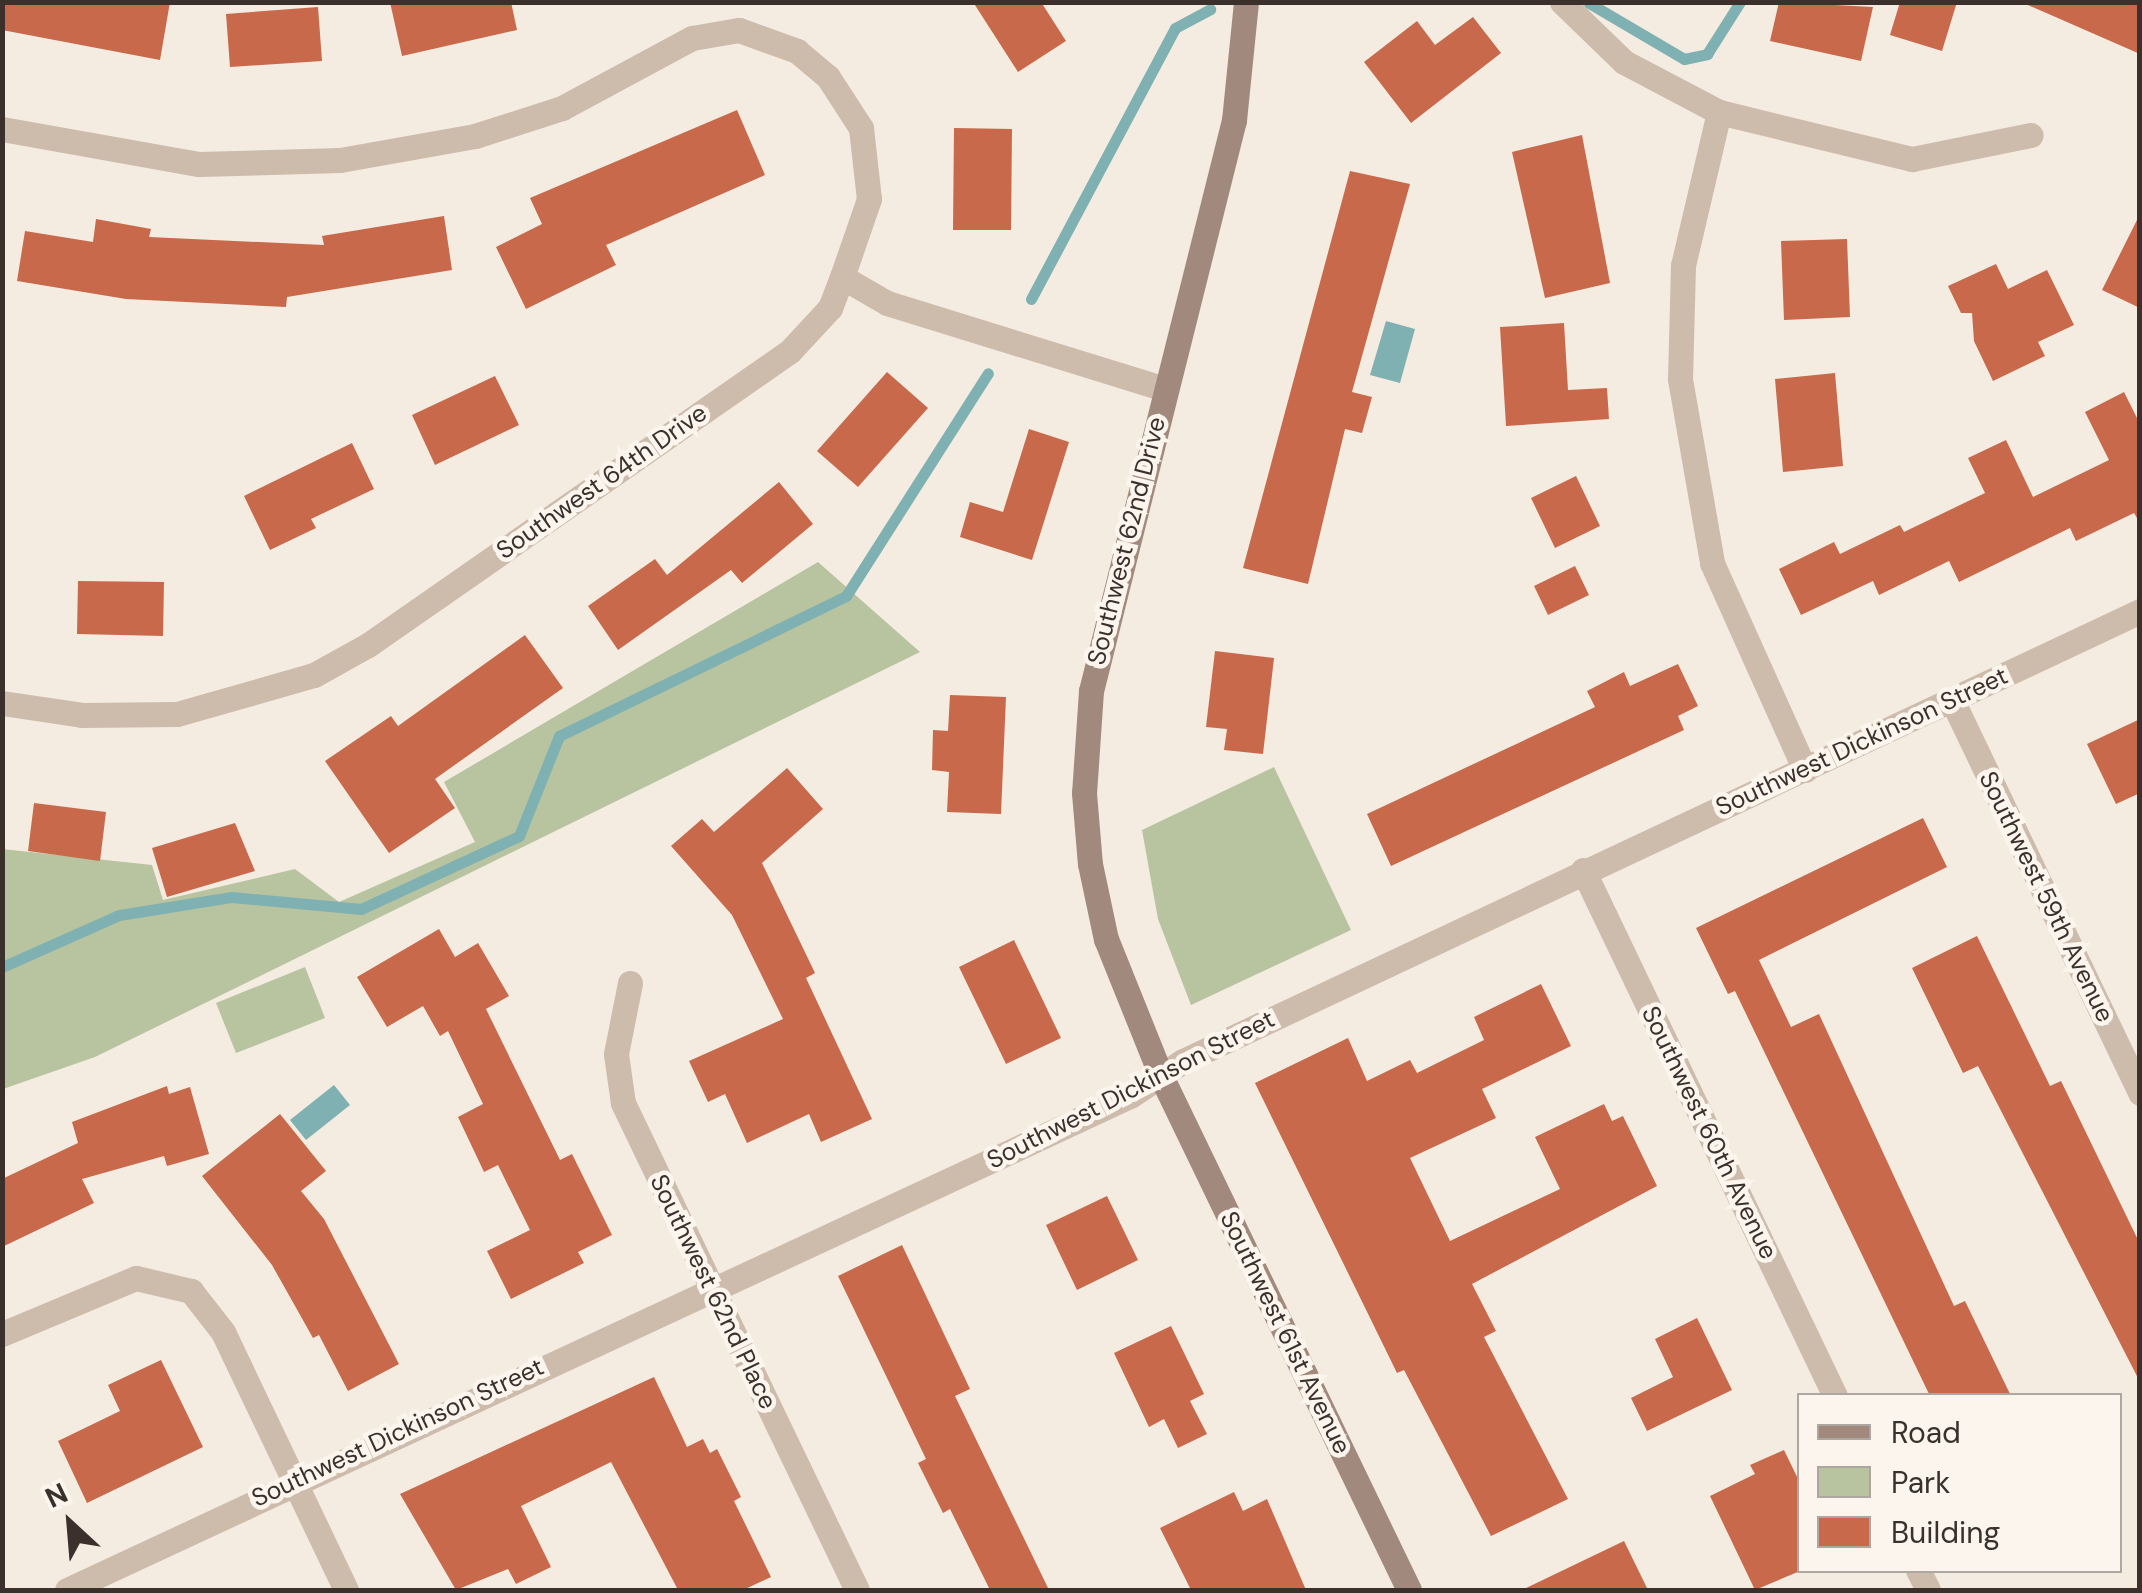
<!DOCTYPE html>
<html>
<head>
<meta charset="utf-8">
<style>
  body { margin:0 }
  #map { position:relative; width:2142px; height:1593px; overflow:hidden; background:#f4ebe1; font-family:"DM Sans",sans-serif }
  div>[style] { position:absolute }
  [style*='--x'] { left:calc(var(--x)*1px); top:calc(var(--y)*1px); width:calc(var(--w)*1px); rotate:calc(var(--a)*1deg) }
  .green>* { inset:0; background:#b8c4a0 }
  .water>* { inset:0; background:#7fb0b2 }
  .stream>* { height:11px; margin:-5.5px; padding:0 5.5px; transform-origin:5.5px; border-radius:5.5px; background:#7fb0b2 }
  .building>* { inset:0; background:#c8694b }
  .street>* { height:25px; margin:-12.5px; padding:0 12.5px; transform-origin:12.5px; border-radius:12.5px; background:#cdbbac }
  .secondary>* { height:25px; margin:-12.5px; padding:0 12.5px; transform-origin:12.5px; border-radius:12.5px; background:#a18a7d }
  span { translate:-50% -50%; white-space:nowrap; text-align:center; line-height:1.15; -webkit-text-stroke:9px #fbf5ee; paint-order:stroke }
  .street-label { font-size:25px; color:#3b302b }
  .frame { position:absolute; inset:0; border:5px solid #3b302b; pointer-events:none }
  .legend { position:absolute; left:1797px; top:1393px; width:325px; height:180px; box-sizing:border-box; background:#fbf5ee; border:2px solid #aea6a0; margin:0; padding:12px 18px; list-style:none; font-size:30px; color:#3b302b }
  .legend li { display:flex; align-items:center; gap:20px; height:50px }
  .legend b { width:50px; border:2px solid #aea6a0 }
  .north { position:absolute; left:20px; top:1473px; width:100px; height:100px; -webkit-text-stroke:8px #fbf5ee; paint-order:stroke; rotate:334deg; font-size:28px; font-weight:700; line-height:40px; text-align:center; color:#3b302b }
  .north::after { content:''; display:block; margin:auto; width:35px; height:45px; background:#3b302b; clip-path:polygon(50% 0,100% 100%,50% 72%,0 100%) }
</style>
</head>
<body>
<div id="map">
  <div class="green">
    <div style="clip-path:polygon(818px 562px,920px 652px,95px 1057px,3px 1089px,2px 849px,152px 865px,163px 900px,295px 869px,339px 902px,475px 842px,444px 782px)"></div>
    <div style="clip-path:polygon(1274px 767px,1351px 930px,1191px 1005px,1158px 919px,1142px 830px)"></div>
    <div style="clip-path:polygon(305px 967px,325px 1018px,236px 1053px,216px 1003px)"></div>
  </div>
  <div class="water">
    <div style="clip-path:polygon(1386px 321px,1415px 329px,1400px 383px,1370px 375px)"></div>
    <div style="clip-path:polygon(334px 1085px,350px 1105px,306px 1140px,290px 1120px)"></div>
  </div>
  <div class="stream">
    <div style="--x:1589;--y:3;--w:110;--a:30.5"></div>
    <div style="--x:1684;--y:59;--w:24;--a:-12"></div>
    <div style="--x:1707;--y:54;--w:62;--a:-57.6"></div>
    <div style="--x:1031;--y:299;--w:307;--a:-62"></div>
    <div style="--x:1175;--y:28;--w:40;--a:-28"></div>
    <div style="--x:2;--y:967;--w:128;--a:-24"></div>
    <div style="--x:119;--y:915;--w:113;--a:-9.1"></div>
    <div style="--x:231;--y:897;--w:131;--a:5.3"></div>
    <div style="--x:361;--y:909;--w:174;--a:-24.8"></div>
    <div style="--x:519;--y:836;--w:108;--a:-68.2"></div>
    <div style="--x:559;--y:736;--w:319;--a:-26"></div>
    <div style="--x:846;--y:596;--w:264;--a:-57.5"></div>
  </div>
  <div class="building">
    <div style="clip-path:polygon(2px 2px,170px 2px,160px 60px,2px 30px)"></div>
    <div style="clip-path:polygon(390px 2px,511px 2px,517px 30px,402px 56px)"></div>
    <div style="clip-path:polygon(973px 2px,1041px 2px,1066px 41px,1018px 72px)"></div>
    <div style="clip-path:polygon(1779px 2px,1873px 7px,1861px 61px,1770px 41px)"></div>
    <div style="clip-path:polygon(1900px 2px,1957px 2px,1942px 51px,1890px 35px)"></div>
    <div style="clip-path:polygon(2021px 2px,2140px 2px,2140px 54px)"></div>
    <div style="clip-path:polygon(318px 7px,322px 61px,230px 67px,226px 14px)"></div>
    <div style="clip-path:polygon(1473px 17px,1501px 53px,1411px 123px,1364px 62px,1417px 21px,1435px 45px)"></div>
    <div style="clip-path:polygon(737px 110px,765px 175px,606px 245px,616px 265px,526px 309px,496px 247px,542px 224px,530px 198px)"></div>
    <div style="clip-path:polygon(954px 128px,1012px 129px,1011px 230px,953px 230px)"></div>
    <div style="clip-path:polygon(1582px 135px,1610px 283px,1545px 298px,1512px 152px)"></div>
    <div style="clip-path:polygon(1350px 171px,1410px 184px,1352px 392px,1372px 397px,1362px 433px,1345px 429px,1308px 584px,1243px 568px)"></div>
    <div style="clip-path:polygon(2140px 214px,2140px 308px,2102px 290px)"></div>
    <div style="clip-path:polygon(444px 216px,452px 270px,287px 297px,286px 307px,126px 299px,17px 281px,25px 231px,93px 242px,96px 219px,151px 229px,149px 237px,324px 245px,322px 236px)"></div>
    <div style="clip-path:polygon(1847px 239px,1850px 317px,1784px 320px,1781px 241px)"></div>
    <div style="clip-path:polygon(1996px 264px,2008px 289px,2047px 270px,2074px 325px,2038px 342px,2045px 356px,1993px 381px,1974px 341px,1972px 313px,1961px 313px,1948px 286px)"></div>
    <div style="clip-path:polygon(1564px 323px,1568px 390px,1607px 388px,1609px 419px,1506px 426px,1500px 327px)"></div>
    <div style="clip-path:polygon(887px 372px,928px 408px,858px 487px,817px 451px)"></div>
    <div style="clip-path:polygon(1835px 373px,1843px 466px,1783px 472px,1775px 379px)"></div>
    <div style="clip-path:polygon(495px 376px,519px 425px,435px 465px,412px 415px)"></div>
    <div style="clip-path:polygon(2124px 392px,2140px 424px,2140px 523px,2134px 513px,2076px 541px,2070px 528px,1959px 582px,1949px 561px,1879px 595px,1873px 581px,1801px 615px,1779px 569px,1834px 542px,1840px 554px,1900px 525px,1904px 532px,1985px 493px,1968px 458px,2006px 440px,2033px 497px,2109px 460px,2085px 412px)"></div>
    <div style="clip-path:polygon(1029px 429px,1069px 442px,1032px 560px,960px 537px,970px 502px,1003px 512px)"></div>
    <div style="clip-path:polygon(352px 443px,374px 489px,311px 519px,316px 528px,270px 550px,244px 496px)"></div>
    <div style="clip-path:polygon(1576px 476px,1600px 526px,1555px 548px,1531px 498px)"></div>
    <div style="clip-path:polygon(779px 482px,813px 524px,742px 583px,731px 570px,618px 650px,588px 606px,655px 559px,667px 575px)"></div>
    <div style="clip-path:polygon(1575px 566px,1589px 595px,1548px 615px,1534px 586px)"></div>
    <div style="clip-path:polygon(78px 581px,164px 582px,163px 636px,77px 634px)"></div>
    <div style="clip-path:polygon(525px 635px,563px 688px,435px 779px,455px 808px,389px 853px,325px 761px,391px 716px,398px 726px)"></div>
    <div style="clip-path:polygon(1215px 651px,1274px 658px,1263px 754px,1224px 750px,1227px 729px,1206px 727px)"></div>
    <div style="clip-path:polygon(1678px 664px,1698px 706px,1678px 716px,1684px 730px,1391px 866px,1367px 814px,1595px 707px,1587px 691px,1624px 672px,1630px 686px)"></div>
    <div style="clip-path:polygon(950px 695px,1006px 697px,1001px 814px,947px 812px,949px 772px,932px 770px,933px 730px,948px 731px)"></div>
    <div style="clip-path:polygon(2140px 719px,2140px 793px,2116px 804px,2087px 744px)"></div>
    <div style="clip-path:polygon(787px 768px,823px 809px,762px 863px,815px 973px,806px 978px,872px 1119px,821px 1142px,809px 1114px,747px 1143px,725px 1094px,708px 1102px,689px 1061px,783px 1019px,732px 915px,671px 846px,702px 819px,714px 832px)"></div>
    <div style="clip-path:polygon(34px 803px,106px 812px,100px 861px,28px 851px)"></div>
    <div style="clip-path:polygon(1923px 818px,1947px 867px,1759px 960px,1791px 1027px,1819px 1014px,1954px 1306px,1965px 1301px,2011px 1396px,1930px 1396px,1735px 991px,1728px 994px,1696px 928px)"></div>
    <div style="clip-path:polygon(235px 823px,255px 871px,167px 897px,152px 848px)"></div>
    <div style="clip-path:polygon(439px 929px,455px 957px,478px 943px,509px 996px,486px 1009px,560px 1160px,572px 1154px,612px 1235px,578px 1252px,584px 1263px,511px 1299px,487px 1251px,530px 1230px,498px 1165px,484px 1172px,458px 1117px,483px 1104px,448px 1031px,440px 1036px,423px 1006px,387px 1027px,357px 977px)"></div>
    <div style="clip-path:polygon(1977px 936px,2050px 1086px,2061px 1081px,2140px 1244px,2140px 1382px,1978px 1066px,1963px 1073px,1912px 968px)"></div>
    <div style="clip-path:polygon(1014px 940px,1061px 1038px,1006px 1064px,959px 967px)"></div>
    <div style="clip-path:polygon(1541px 984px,1571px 1046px,1482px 1089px,1496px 1118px,1410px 1158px,1450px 1241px,1560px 1189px,1535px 1137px,1604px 1104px,1612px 1121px,1623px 1116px,1657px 1186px,1472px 1284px,1496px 1331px,1484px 1337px,1568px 1499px,1491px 1536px,1404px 1370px,1397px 1373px,1255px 1083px,1348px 1038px,1367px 1081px,1410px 1060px,1417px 1073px,1484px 1040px,1474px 1017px)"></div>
    <div style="clip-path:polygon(167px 1086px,169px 1094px,190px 1087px,209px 1154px,167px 1166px,164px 1156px,82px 1179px,94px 1203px,2px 1247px,2px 1179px,78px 1143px,72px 1122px)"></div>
    <div style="clip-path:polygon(280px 1114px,326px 1171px,301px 1191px,324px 1219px,399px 1364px,348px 1391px,319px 1335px,313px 1338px,272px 1265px,202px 1176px)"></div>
    <div style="clip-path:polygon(1107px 1196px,1138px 1260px,1077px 1290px,1046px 1225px)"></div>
    <div style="clip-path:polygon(902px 1245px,970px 1389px,955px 1396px,1049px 1590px,990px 1590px,950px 1509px,943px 1513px,918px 1463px,926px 1459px,838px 1276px)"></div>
    <div style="clip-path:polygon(1697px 1318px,1732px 1390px,1647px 1431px,1631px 1398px,1673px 1377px,1655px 1339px)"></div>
    <div style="clip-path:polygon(1171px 1326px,1204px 1394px,1190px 1401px,1207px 1434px,1178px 1448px,1164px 1419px,1149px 1427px,1114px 1353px)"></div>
    <div style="clip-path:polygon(161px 1360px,203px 1447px,87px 1503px,58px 1441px,120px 1411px,108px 1385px)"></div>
    <div style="clip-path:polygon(654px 1377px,687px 1447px,703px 1439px,710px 1453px,717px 1449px,741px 1497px,734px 1501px,771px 1577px,743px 1590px,678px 1590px,611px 1462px,521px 1506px,551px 1567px,516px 1584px,508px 1569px,456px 1590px,400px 1494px)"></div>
    <div style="clip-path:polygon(1784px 1450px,1800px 1483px,1800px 1571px,1755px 1590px,1710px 1496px,1755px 1474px,1750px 1465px)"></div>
    <div style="clip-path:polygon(1234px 1492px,1243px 1511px,1267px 1499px,1306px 1590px,1191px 1590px,1160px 1528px)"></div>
    <div style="clip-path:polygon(1624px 1541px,1648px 1590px,1522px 1590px)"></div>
  </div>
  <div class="street">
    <div style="--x:1562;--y:2;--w:86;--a:44.1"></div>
    <div style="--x:1624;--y:62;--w:107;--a:27.8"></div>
    <div style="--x:1719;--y:112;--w:157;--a:103.2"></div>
    <div style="--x:1683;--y:265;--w:114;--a:91.5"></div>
    <div style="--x:1680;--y:379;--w:187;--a:80.1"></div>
    <div style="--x:1712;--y:563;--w:227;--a:65.8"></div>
    <div style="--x:1719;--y:112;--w:199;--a:13.7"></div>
    <div style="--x:1912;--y:159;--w:121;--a:-11.4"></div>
    <div style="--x:2;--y:129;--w:200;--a:10.1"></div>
    <div style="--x:199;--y:164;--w:141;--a:-1.6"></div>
    <div style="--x:340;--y:160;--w:137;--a:-10.1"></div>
    <div style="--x:475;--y:136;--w:91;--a:-17.8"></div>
    <div style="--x:562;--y:108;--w:148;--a:-28.3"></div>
    <div style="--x:692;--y:38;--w:48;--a:-9.7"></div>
    <div style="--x:739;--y:30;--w:62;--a:19.9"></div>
    <div style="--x:797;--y:51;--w:40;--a:40"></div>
    <div style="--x:828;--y:77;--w:61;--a:57.1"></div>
    <div style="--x:861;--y:128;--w:71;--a:83.6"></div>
    <div style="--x:869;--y:199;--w:83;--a:109.1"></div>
    <div style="--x:1952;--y:700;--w:436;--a:64.4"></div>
    <div style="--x:2;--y:703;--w:81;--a:8.5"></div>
    <div style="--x:82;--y:715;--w:95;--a:-0.6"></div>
    <div style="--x:177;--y:714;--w:142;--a:-15.9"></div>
    <div style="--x:314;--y:675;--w:62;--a:-29.1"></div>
    <div style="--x:368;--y:645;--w:514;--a:-34.86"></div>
    <div style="--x:790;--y:351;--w:59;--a:-47.1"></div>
    <div style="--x:830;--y:308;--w:33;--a:-69"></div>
    <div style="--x:842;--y:277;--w:52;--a:30"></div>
    <div style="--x:887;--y:303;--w:291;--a:17.2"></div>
    <div style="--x:1583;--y:870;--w:583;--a:64.4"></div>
    <div style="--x:630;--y:983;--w:72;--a:101.2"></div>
    <div style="--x:616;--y:1054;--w:49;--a:81.9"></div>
    <div style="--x:623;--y:1103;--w:540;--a:64.34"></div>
    <div style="--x:2;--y:1334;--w:145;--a:-22.7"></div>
    <div style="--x:136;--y:1278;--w:57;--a:13.3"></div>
    <div style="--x:191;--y:1291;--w:52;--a:52"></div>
    <div style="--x:223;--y:1332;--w:286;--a:64.5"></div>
    <div style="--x:1918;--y:1570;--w:22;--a:63"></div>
    <div style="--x:67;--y:1590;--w:1172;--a:-24.93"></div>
    <div style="--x:1130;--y:1096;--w:64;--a:-33.4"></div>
    <div style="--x:1183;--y:1061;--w:1058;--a:-25.18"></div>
  </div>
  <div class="secondary">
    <div style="--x:1246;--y:2;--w:119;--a:95.8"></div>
    <div style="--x:1234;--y:120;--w:589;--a:104.06"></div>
    <div style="--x:1091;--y:691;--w:102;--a:93.9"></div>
    <div style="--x:1084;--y:793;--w:71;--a:85.2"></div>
    <div style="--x:1090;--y:864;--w:77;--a:78"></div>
    <div style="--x:1106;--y:939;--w:148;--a:68.1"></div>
    <div style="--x:1161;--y:1076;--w:571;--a:64.24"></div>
  </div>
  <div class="street-label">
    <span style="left:602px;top:482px;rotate:-35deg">Southwest 64th Drive</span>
    <span style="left:1127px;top:541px;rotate:-76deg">Southwest 62nd Drive</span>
    <span style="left:1862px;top:742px;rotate:-25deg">Southwest Dickinson Street</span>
    <span style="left:2046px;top:897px;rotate:64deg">Southwest 59th Avenue</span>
    <span style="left:1131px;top:1090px;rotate:-27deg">Southwest Dickinson Street</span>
    <span style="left:1709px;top:1133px;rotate:64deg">Southwest 60th Avenue</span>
    <span style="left:713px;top:1292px;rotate:64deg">Southwest 62nd Place</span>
    <span style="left:1285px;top:1333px;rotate:64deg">Southwest 61st Avenue</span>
    <span style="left:398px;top:1433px;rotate:-25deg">Southwest Dickinson Street</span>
  </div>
  <div class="frame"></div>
  <ul class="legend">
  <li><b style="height:12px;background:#a18a7d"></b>Road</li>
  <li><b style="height:28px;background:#b8c4a0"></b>Park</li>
  <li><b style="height:28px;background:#c8694b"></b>Building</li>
  </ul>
  <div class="north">N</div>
</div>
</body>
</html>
